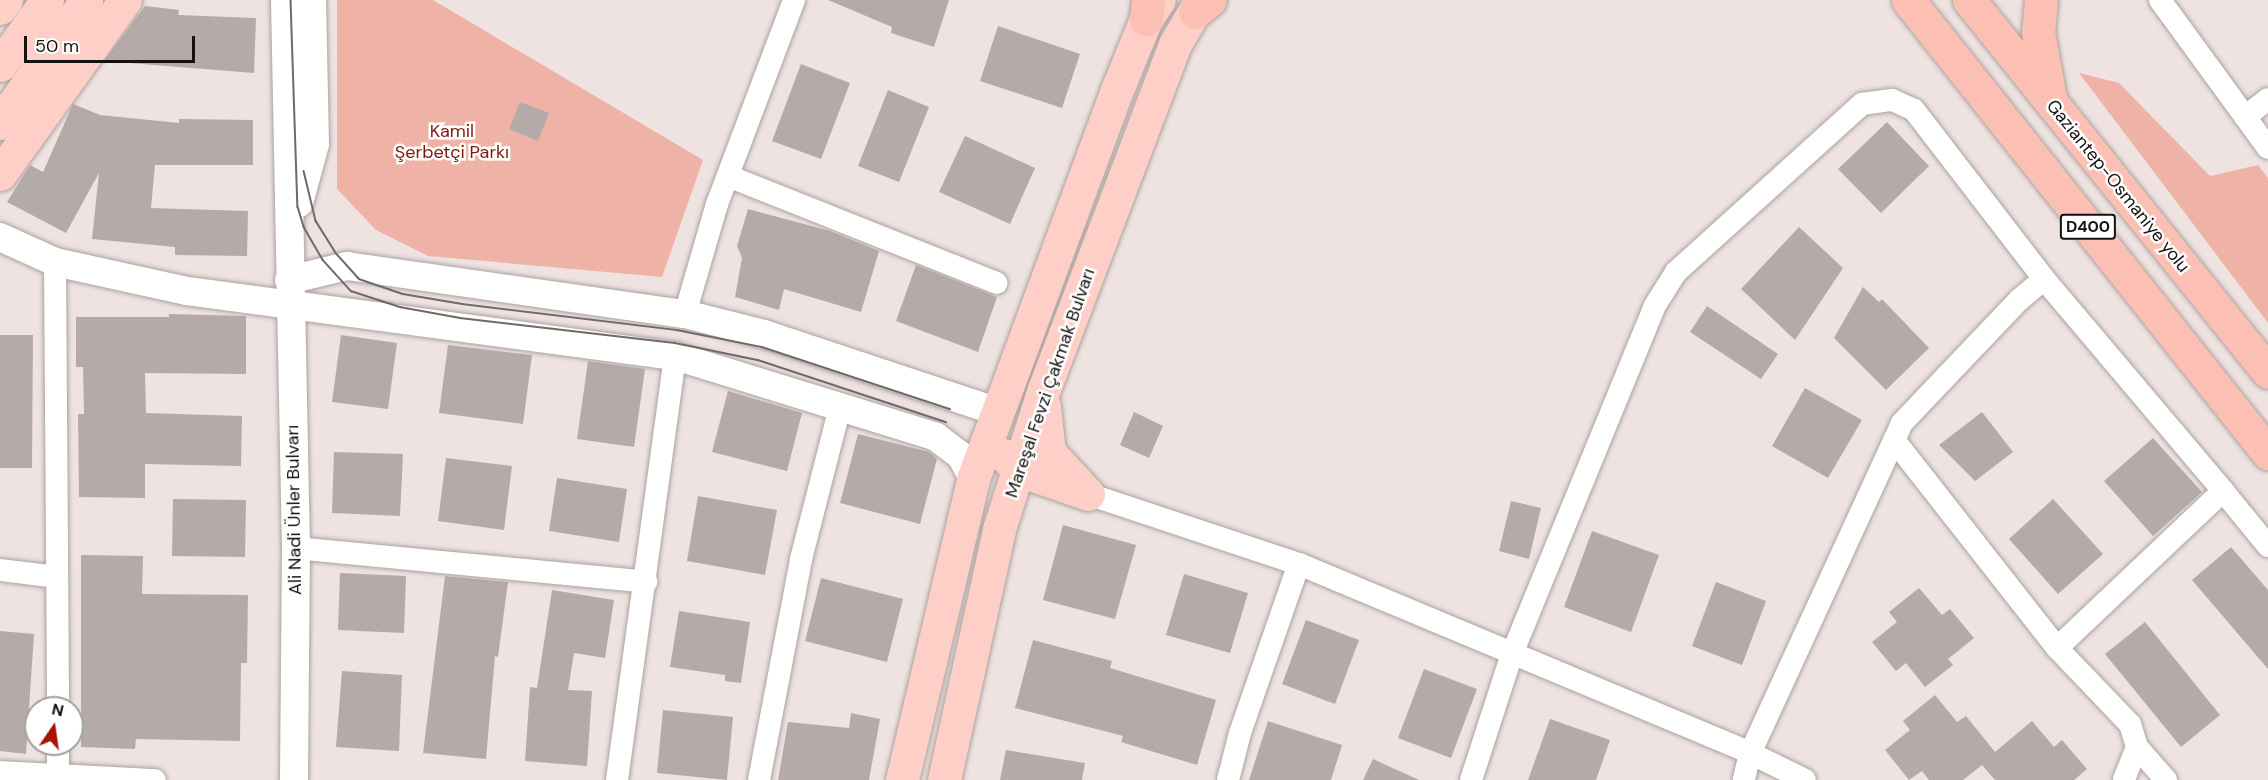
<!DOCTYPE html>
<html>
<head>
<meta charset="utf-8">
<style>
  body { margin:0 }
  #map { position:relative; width:2268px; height:780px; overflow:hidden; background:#eee3e1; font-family:"DM Sans",sans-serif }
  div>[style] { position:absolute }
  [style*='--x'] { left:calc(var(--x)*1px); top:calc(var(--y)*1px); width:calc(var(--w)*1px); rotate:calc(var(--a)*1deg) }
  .green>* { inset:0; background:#efb2a7 }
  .building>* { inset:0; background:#b4aba9 }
  .roads { filter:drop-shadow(0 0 2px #aba2a0) drop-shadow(0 0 2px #aba2a0) }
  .minor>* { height:22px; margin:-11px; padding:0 11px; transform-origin:11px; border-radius:11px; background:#fff }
  .tertiary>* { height:28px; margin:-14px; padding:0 14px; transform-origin:14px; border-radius:14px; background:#fff }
  .primary>* { height:33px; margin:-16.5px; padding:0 16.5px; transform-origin:16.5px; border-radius:16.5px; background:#fdcfc7 }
  .trunk>* { height:33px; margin:-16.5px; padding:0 16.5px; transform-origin:16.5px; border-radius:16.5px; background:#fcbfb4 }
  .tram>* { height:1.5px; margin:-0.75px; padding:0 0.75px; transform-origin:0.75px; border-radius:0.75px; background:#6f6967 }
  span { translate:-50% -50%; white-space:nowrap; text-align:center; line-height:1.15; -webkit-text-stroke:5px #fff; paint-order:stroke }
  .shield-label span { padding:2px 4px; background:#fff; border:2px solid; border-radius:4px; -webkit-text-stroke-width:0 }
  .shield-label { font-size:16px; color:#141110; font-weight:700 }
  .park-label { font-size:18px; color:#7e170b }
  .street-label { font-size:18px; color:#141110 }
  .north { position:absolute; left:24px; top:696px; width:60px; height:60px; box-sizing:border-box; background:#fff; border:2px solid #a1a09f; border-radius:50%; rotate:13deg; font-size:16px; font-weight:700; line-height:24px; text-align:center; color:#141110 }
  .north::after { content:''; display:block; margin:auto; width:21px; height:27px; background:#a71404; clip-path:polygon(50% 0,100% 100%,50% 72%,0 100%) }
  .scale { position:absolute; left:24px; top:36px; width:171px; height:27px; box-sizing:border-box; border:3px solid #141110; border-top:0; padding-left:8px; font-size:18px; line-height:21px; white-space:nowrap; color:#141110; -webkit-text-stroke:4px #fff; paint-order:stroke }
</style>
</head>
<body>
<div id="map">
  <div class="green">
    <div style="clip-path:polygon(337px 0,433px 0,703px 160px,662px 277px,428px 256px,376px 230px,337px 189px)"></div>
    <div style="clip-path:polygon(2079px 73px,2119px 83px,2210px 176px,2258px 165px,2268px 178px,2268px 323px)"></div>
  </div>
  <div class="building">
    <div style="clip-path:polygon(828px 0,949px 0,934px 47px,891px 33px,892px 27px)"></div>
    <div style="clip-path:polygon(145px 6px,179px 10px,178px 15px,256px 18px,254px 73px,104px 61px)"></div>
    <div style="clip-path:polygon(998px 26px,1080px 54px,1062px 108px,980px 81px)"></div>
    <div style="clip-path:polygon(801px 64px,850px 83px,821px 159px,772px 141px)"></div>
    <div style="clip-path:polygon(888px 90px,929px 107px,899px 182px,858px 166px)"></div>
    <div style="clip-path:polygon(520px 102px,549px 113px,538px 141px,509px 129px)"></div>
    <div style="clip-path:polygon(73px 104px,100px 115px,179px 123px,179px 119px,253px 120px,253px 165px,155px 165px,151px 208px,248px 211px,247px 256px,175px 255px,175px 247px,92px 239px,99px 173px,66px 233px,7px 202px,30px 165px,43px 172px)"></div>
    <div style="clip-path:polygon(1887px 122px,1929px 166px,1881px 213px,1838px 169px)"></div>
    <div style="clip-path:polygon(965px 136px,1035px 168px,1010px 224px,939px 192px)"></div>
    <div style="clip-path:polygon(748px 209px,830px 231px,879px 251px,861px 312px,784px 289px,779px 310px,735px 297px,742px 258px,737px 246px)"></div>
    <div style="clip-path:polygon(1799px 227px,1843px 268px,1795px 340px,1741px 289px)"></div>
    <div style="clip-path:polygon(916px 265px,997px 297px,978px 352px,896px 321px)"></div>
    <div style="clip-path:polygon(1863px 287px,1879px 302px,1882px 299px,1929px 348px,1886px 390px,1834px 338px)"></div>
    <div style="clip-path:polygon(1707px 306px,1778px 354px,1761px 379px,1690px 332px)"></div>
    <div style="clip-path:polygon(169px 314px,246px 316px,246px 374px,145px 373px,146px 413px,242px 416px,241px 466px,145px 464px,145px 498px,79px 497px,78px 414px,84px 414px,83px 367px,76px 367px,76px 317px,169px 317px)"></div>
    <div style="clip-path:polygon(0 335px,33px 335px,32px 468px,0 468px)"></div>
    <div style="clip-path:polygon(341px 335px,397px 343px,388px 409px,332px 402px)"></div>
    <div style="clip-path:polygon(448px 345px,532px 355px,523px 424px,439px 413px)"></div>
    <div style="clip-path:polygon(588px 361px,645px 369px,634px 447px,577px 439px)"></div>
    <div style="clip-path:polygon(1805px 388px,1862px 420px,1828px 478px,1772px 446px)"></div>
    <div style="clip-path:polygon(728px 391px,802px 413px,787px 471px,712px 452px)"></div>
    <div style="clip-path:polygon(1134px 412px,1163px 426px,1149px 458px,1120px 445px)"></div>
    <div style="clip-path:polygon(1982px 412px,2013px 452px,1975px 481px,1939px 445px)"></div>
    <div style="clip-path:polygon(858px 434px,929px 452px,937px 459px,920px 524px,840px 503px)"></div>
    <div style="clip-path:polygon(2153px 438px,2202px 492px,2153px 536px,2104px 481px)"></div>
    <div style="clip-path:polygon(334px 452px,403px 454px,400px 516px,332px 513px)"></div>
    <div style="clip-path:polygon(446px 458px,512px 466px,504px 530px,438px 521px)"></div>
    <div style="clip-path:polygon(557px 478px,627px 489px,619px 542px,549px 531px)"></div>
    <div style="clip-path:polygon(698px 496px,777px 510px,765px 575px,687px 561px)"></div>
    <div style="clip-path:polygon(173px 499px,246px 500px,245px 557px,172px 556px)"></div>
    <div style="clip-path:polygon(2053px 499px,2103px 554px,2058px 594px,2009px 539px)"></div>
    <div style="clip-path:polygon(1511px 501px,1541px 508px,1529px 559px,1499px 551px)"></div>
    <div style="clip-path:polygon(1063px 525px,1136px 545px,1115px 619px,1043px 600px)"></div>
    <div style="clip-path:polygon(1592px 531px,1659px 555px,1631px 632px,1564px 607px)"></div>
    <div style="clip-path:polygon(2231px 547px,2268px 590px,2268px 669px,2192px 580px)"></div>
    <div style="clip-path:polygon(81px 555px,143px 556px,142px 594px,248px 595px,247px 663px,241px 663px,240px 741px,136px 739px,135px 749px,81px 747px)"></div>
    <div style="clip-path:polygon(340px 573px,406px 576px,404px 633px,338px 630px)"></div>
    <div style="clip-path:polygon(1184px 574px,1248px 593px,1230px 653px,1166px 635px)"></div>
    <div style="clip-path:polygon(445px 576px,508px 582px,498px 657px,495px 656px,486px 759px,423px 753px)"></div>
    <div style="clip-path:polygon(821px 578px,903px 599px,887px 662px,805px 641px)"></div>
    <div style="clip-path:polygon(1716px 582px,1766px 601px,1742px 665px,1692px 646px)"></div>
    <div style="clip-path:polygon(1919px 588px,1942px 615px,1950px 609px,1974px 638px,1948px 659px,1953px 665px,1925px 687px,1906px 663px,1896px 671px,1872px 642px,1897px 622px,1889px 612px)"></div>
    <div style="clip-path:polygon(552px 590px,614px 600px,605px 658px,574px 653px,568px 690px,592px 691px,587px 766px,525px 761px,530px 687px,537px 688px)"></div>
    <div style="clip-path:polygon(679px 611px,750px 622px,741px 683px,725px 681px,725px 675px,670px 667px)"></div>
    <div style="clip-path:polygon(1306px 620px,1359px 640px,1335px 704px,1282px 684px)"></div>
    <div style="clip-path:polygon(2145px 622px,2220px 715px,2181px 747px,2105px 654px)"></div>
    <div style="clip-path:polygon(0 631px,34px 634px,26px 754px,0 751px)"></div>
    <div style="clip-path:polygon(1033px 640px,1112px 661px,1110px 668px,1216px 700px,1197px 765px,1121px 742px,1123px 736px,1015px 708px)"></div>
    <div style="clip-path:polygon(1424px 669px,1477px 689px,1451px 758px,1398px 738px)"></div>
    <div style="clip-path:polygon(342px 671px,402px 675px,399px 751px,336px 747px)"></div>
    <div style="clip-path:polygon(1935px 695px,1957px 722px,1966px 716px,1995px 752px,2032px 721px,2054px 747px,2062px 740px,2087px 769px,2074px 780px,1995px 780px,1982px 765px,1963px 780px,1929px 780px,1922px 771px,1909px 780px,1885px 750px,1910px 730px,1903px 721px)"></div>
    <div style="clip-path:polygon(663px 710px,733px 717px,727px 780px,657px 773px)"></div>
    <div style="clip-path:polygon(851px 713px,880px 719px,869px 780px,778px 780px,788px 722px,849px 728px)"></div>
    <div style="clip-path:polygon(1550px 719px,1610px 740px,1596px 780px,1528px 780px)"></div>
    <div style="clip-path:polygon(1268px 721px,1342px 745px,1331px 780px,1249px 780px)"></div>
    <div style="clip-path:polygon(1006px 750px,1085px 763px,1082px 780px,1000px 780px)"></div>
    <div style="clip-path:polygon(1373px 759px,1419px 780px,1363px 780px)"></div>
  </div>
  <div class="roads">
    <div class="minor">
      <div style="--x:2160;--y:0;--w:183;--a:53.9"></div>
      <div style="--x:2245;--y:117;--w:29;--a:-38"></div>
      <div style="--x:728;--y:176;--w:289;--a:21.7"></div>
      <div style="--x:55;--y:262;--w:446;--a:89.6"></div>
      <div style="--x:2044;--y:279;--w:277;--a:49.8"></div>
      <div style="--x:685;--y:314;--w:115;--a:-73.8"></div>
      <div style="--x:717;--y:204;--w:218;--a:-69.3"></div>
      <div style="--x:1894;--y:440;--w:264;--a:51.9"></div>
      <div style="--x:2057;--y:648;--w:105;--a:46.2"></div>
      <div style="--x:2130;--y:724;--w:24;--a:73"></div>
      <div style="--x:2137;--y:747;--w:35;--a:112"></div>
      <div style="--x:1088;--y:494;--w:222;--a:18.4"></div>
      <div style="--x:1299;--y:564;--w:489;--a:22.7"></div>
      <div style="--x:1750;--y:753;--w:61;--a:26.1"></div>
      <div style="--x:296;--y:548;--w:352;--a:5.5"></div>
      <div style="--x:0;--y:570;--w:57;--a:7"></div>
      <div style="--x:2057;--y:648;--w:228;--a:-43.4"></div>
      <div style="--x:2223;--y:491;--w:71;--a:50.7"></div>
      <div style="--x:58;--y:744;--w:36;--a:90"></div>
      <div style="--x:2137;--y:747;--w:44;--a:48.7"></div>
      <div style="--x:0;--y:772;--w:155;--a:3"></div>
      <div style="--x:617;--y:780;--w:428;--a:-82.2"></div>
      <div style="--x:759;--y:780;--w:225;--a:-79.2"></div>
      <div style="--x:801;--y:559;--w:157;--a:-75.6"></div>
      <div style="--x:1228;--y:780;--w:49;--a:-75.7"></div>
      <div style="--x:1240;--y:733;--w:179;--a:-70.8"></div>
      <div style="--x:1471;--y:780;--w:133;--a:-72"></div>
      <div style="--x:1512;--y:654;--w:375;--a:-67.7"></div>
      <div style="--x:1654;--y:307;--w:41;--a:-57.8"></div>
      <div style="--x:1676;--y:272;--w:251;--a:-42.1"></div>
      <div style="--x:1862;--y:104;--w:30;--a:-8"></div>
      <div style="--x:1892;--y:100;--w:24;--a:24"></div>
      <div style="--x:1914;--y:110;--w:213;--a:52.4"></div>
      <div style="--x:2044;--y:279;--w:33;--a:140"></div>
      <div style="--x:2019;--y:300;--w:170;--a:133.6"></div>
      <div style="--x:1902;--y:423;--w:363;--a:114.7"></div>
      <div style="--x:1750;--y:753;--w:28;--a:103"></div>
    </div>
    <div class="tertiary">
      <div style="--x:285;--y:0;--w:548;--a:88.85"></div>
      <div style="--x:296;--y:548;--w:232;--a:90.5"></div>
      <div style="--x:299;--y:203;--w:61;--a:-74.8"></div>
      <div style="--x:315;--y:144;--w:144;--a:-91.2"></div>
      <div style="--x:0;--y:237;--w:60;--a:24.4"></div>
      <div style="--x:55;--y:262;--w:135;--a:12.4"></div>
      <div style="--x:187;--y:291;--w:492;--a:7.6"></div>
      <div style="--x:675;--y:356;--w:273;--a:17.2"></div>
      <div style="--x:936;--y:437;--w:31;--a:37"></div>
      <div style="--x:961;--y:456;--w:26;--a:62"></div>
      <div style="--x:289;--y:280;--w:60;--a:-13.6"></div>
      <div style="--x:347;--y:266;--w:341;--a:8.1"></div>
      <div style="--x:685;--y:314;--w:81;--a:14.2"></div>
      <div style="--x:764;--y:334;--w:247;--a:18.4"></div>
    </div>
    <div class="primary">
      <div style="--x:0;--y:8;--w:10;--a:-53"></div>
      <div style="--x:0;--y:65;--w:80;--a:-54.1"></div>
      <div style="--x:0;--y:123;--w:150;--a:-55"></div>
      <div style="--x:0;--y:174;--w:214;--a:-54.3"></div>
      <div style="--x:1044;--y:406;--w:46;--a:83.8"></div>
      <div style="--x:1049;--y:452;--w:56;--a:47.2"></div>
      <div style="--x:1004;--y:455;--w:21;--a:47"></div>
      <div style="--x:1018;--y:470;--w:74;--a:18.9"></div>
      <div style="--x:902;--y:780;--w:309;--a:-76.7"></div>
      <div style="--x:973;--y:479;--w:420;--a:-69.7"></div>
      <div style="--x:1119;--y:85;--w:71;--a:-67.8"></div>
      <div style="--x:1146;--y:19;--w:23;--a:-56"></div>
      <div style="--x:944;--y:780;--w:257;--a:-77.6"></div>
      <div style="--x:999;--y:529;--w:147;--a:-72.2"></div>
      <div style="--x:1044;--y:389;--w:369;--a:-69.2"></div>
      <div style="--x:1175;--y:44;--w:51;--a:-59.4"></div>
    </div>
    <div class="trunk">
      <div style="--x:1908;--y:0;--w:579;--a:51.53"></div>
      <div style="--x:1969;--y:0;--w:477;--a:51.2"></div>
      <div style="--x:2041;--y:0;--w:32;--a:95"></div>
      <div style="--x:2038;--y:32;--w:67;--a:79.7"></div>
      <div style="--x:1195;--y:12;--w:19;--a:-39"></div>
      <div style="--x:1146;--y:19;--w:19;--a:-84"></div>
    </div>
  </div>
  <div class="tram">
    <div style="--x:291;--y:0;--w:207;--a:88.1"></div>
    <div style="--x:298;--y:207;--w:21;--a:73"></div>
    <div style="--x:304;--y:227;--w:38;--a:60"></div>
    <div style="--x:323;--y:260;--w:42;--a:47.9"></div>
    <div style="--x:351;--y:291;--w:52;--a:18.1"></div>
    <div style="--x:400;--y:307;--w:61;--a:10.4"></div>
    <div style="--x:460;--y:318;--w:216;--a:6.6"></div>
    <div style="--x:675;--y:343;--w:85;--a:11.6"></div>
    <div style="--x:758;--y:360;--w:198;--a:18.3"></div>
    <div style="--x:304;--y:171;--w:51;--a:76.5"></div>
    <div style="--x:316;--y:221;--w:36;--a:58"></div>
    <div style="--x:335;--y:252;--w:36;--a:48"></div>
    <div style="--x:359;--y:279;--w:46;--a:18.8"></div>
    <div style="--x:403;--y:294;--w:60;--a:9.6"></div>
    <div style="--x:462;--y:304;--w:217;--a:6.9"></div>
    <div style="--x:677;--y:330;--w:87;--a:11.3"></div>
    <div style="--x:762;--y:347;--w:198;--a:18.3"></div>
  </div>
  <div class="shield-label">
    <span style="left:2088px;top:227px">D400</span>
  </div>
  <div class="park-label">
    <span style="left:452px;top:142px">Kamil<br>Şerbetçi Parkı</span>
  </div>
  <div class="street-label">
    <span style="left:2118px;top:186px;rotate:51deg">Gaziantep-Osmaniye yolu</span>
    <span style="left:1050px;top:383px;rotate:-71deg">Mareşal Fevzi Çakmak Bulvarı</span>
    <span style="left:294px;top:510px;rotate:-91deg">Ali Nadi Ünler Bulvarı</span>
  </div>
  <div class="north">N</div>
  <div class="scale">50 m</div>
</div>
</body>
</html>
